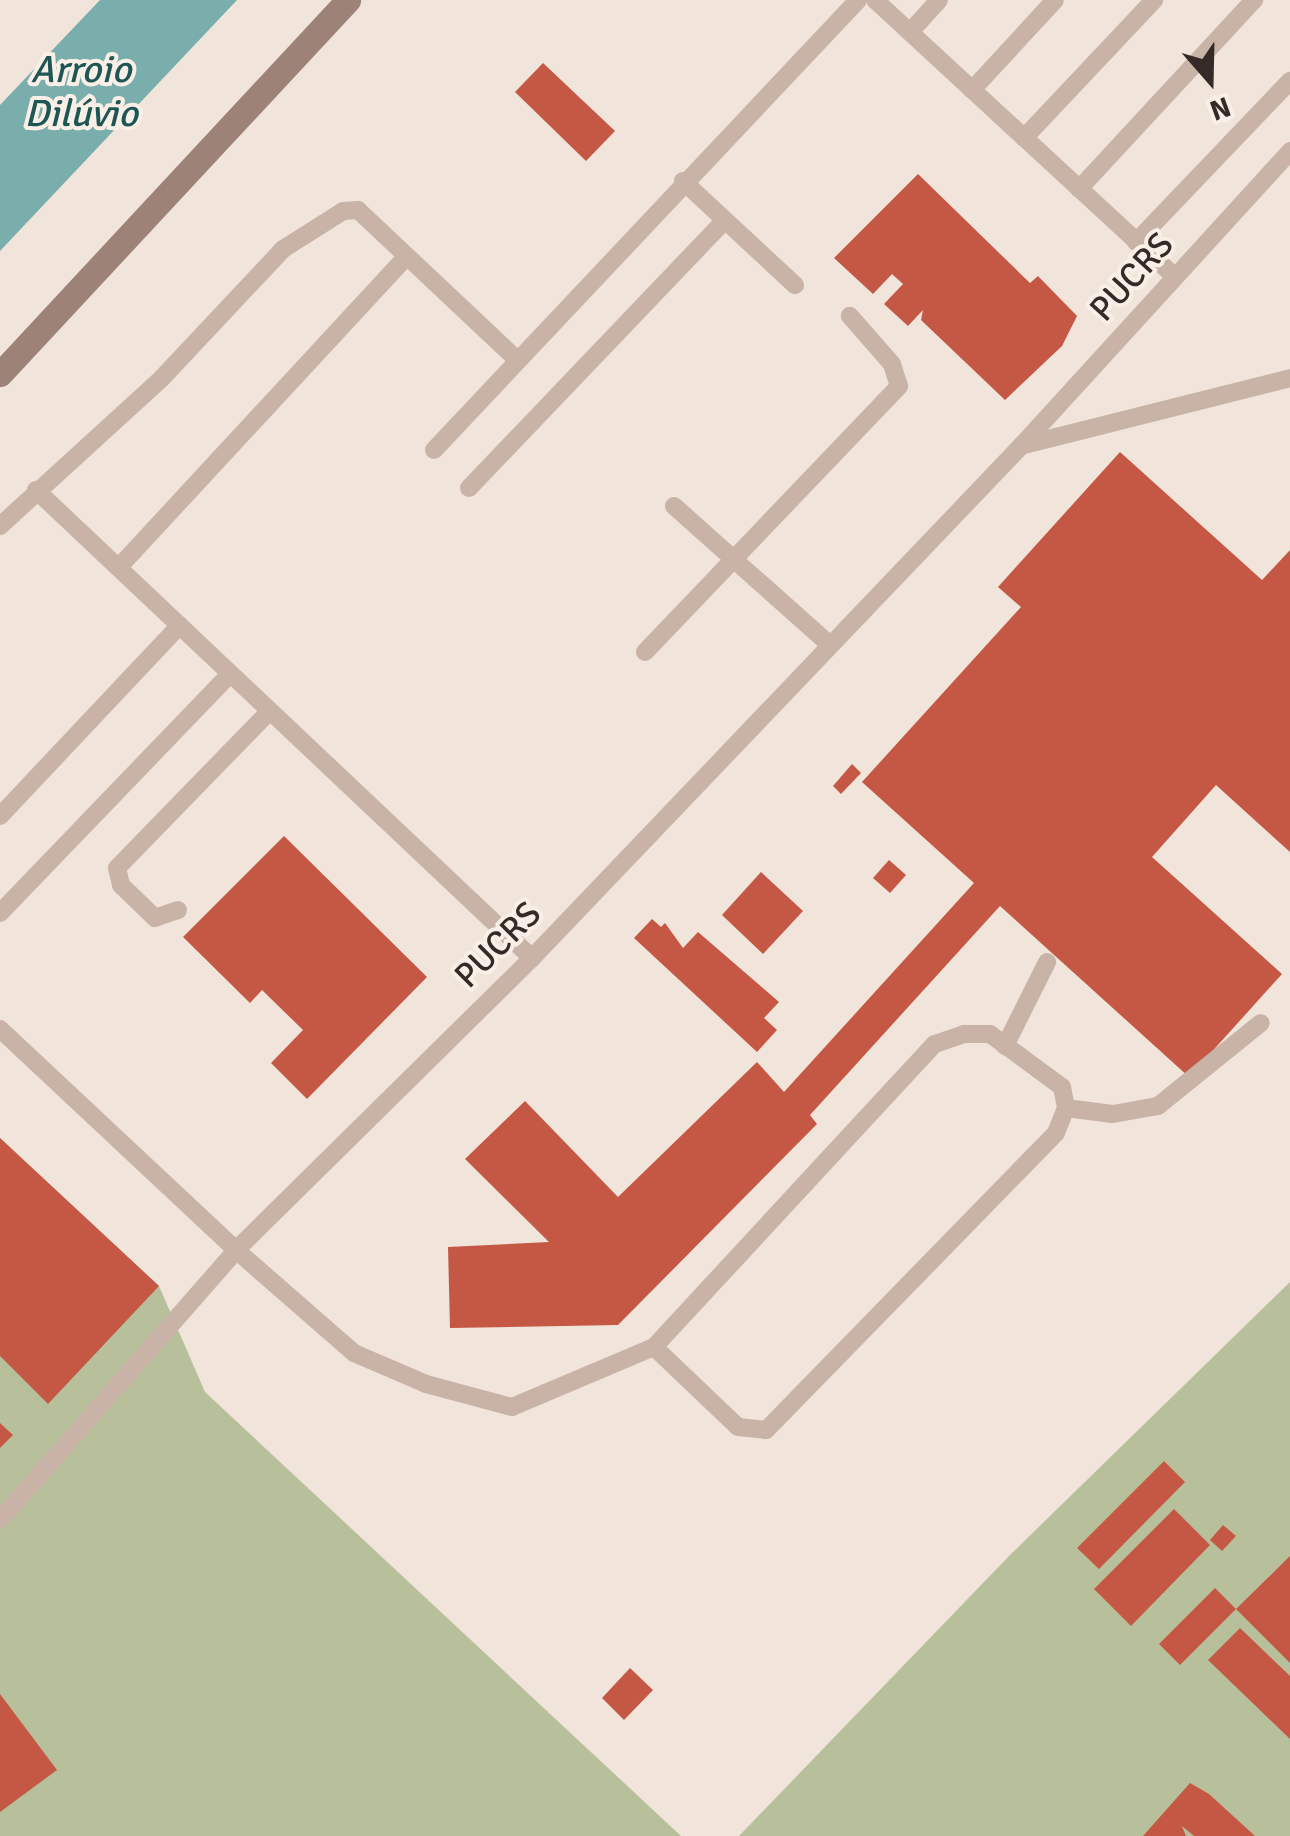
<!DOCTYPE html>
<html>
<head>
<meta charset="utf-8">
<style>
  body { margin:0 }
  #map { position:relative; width:1290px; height:1836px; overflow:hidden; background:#f1e4da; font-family:Signika,sans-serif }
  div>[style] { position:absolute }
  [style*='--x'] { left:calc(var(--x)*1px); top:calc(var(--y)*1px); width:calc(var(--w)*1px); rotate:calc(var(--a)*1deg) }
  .green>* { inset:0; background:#b7c09a }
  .water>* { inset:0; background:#79aeac }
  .building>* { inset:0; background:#c55844 }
  .lane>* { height:18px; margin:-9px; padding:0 9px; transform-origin:9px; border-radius:9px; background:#c9b3a6 }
  .secondary>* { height:25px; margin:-12.5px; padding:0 12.5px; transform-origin:12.5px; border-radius:12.5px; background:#9d8278 }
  span { translate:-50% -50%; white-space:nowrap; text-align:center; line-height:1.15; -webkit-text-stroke:8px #f9efe6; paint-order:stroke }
  .street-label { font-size:35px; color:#352a27 }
  .water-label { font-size:38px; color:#1d5655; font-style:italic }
  .north { position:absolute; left:1160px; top:30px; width:100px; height:100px; -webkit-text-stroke:8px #f9efe6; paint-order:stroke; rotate:160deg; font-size:28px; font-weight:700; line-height:40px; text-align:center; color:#352a27 }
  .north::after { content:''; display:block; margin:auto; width:35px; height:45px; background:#352a27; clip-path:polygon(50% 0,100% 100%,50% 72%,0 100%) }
</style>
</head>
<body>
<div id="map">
  <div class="green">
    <div style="clip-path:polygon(0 1138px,159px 1286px,205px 1392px,681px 1836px,0 1836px)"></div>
    <div style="clip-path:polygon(1290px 1282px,1290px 1836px,739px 1836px,1011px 1554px)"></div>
  </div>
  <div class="water">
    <div style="clip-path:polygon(100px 0,237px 0,0 251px,0 105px)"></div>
  </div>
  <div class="building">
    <div style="clip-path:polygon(543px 63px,615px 131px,586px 161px,515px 92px)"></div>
    <div style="clip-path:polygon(918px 174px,1030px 283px,1038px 276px,1077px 316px,1062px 346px,1005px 400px,921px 320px,923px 310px,908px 326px,884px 304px,903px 284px,892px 274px,873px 294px,834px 258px)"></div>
    <div style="clip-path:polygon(1120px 452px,1262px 580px,1290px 550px,1290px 852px,1216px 785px,1152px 857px,1282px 974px,1189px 1077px,1000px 906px,810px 1115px,817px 1124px,618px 1325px,450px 1328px,448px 1247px,549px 1242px,465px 1159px,525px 1101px,618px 1197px,757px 1062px,784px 1092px,974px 883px,862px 782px,1021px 607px,998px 587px)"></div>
    <div style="clip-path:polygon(852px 764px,861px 773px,841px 794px,833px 786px)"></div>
    <div style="clip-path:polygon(284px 836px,427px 977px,307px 1099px,271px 1063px,303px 1030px,262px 990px,250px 1003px,183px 937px)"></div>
    <div style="clip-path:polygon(889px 860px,906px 875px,890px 893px,873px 878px)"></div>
    <div style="clip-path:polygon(761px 872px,803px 911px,763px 954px,722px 915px)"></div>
    <div style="clip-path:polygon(652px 919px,661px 927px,665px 923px,683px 948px,698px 932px,779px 1002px,764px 1018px,777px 1030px,757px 1052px,634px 938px)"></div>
    <div style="clip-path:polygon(0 1138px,159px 1286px,48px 1404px,0 1356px)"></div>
    <div style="clip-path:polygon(0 1423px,13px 1435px,0 1448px)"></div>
    <div style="clip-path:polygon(1164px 1461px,1185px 1482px,1099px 1569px,1077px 1548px)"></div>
    <div style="clip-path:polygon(1174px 1509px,1210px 1545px,1131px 1626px,1094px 1589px)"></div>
    <div style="clip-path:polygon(1223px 1525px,1236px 1536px,1222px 1551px,1210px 1540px)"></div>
    <div style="clip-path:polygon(1290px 1556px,1290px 1663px,1236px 1609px,1180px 1665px,1159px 1644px,1215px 1588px,1236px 1609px)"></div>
    <div style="clip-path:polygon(1240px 1628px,1290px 1676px,1290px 1739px,1208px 1660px)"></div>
    <div style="clip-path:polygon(630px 1668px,653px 1690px,624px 1720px,602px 1698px)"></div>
    <div style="clip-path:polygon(0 1694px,57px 1770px,0 1812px)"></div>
    <div style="clip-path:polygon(1190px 1783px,1209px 1794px,1255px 1836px,1194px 1836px,1182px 1826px,1186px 1836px,1143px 1836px)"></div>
  </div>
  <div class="lane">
    <div style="--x:875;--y:0;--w:408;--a:42.7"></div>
    <div style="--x:910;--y:32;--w:43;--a:-47.8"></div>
    <div style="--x:972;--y:90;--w:122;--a:-47.3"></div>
    <div style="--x:1024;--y:138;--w:190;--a:-46.7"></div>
    <div style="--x:683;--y:181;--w:153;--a:42.9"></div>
    <div style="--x:1079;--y:189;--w:258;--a:-47.2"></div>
    <div style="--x:1136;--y:242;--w:223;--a:-46.3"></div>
    <div style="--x:1024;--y:445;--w:274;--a:-14.1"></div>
    <div style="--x:434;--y:450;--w:618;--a:-46.7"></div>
    <div style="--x:469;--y:488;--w:369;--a:-46.3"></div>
    <div style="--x:36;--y:490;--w:682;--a:43.34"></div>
    <div style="--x:674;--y:506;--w:209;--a:41.7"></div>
    <div style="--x:0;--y:526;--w:219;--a:-42.4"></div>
    <div style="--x:162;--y:378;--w:177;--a:-46.8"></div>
    <div style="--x:283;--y:249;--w:71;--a:-32.3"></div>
    <div style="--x:343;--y:211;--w:15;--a:-4"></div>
    <div style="--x:358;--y:210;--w:217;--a:43.3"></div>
    <div style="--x:119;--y:567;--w:422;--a:-47.2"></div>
    <div style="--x:645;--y:652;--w:368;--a:-46.3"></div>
    <div style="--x:899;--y:386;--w:23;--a:-108"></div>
    <div style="--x:892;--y:364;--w:64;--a:-131.2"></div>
    <div style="--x:0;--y:816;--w:262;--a:-46.7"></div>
    <div style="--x:178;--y:910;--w:24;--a:161"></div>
    <div style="--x:155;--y:918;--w:47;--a:-135.9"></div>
    <div style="--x:121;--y:885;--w:17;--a:-103"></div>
    <div style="--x:117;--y:868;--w:215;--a:-45.8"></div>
    <div style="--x:0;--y:913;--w:330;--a:-46.1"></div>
    <div style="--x:0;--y:1029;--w:323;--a:43.1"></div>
    <div style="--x:236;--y:1250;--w:416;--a:-44.6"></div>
    <div style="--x:532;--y:958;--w:709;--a:-46.31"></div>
    <div style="--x:1022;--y:445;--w:398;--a:-47.6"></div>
    <div style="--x:1005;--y:1046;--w:94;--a:-63.4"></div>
    <div style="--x:1066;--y:1108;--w:47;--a:7.3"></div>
    <div style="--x:1113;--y:1114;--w:46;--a:-10.1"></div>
    <div style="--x:1158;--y:1106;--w:132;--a:-38.9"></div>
    <div style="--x:0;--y:1520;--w:359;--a:-48.8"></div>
    <div style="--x:236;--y:1250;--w:157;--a:41.1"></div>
    <div style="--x:354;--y:1353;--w:78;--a:23.3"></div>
    <div style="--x:426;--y:1384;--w:89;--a:15"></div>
    <div style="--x:512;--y:1407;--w:154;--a:-22.9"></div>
    <div style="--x:654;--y:1347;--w:413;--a:-47.2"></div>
    <div style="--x:935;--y:1044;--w:31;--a:-19"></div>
    <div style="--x:964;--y:1034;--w:26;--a:0"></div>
    <div style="--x:990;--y:1034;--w:89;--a:36.4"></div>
    <div style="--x:1062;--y:1087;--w:21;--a:79"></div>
    <div style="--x:1066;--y:1108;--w:27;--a:112"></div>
    <div style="--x:1056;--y:1133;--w:415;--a:134.3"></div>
    <div style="--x:766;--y:1430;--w:28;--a:-174"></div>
    <div style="--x:738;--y:1427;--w:116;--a:-136.4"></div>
  </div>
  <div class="secondary">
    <div style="--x:0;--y:374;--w:511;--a:-47.06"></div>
  </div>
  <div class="street-label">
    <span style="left:1132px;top:277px;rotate:-48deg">PUCRS</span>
    <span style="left:498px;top:945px;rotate:-45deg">PUCRS</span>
  </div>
  <div class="water-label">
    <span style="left:81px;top:92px">Arroio<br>Dilúvio</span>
  </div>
  <div class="north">N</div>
</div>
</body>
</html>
